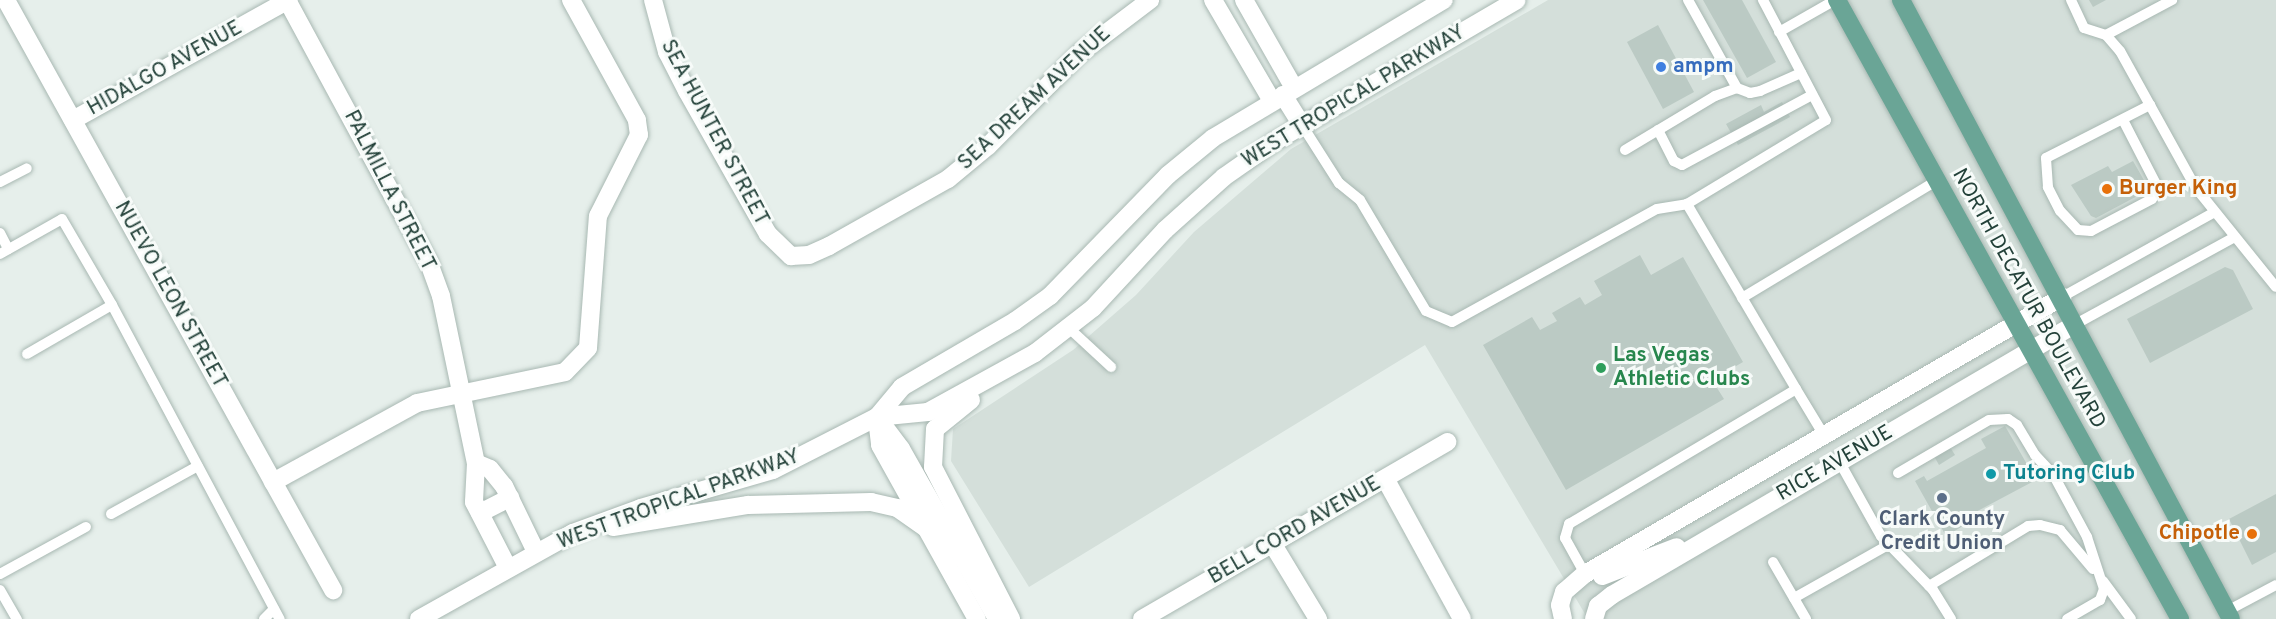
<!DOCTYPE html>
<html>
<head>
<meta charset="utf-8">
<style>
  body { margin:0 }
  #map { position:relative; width:2276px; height:619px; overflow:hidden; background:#e6efeb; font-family:Overpass,sans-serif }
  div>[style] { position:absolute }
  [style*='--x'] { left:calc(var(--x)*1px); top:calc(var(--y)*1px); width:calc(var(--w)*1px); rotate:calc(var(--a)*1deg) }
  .built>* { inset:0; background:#d4dfda }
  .building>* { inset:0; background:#bbcac4 }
  .roads { filter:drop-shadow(0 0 2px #a8b8b2) drop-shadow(0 0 2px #a8b8b2) }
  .service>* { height:10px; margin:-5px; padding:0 5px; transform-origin:5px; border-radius:5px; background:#fff }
  .minor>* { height:18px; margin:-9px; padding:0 9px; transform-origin:9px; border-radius:9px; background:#fff }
  .tertiary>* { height:18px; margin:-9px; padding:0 9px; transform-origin:9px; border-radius:9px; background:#fff }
  .secondary>* { height:18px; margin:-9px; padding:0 9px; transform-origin:9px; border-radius:9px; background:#fff }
  .primary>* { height:18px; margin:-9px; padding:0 9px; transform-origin:9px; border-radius:9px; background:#6aa596 }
  .dots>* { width:16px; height:16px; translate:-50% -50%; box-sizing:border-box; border:3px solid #f7fbf9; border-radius:50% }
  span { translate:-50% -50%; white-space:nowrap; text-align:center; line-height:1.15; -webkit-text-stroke:6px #f7fbf9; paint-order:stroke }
  .shop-label { font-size:21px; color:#366cbe; font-weight:700 }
  .left { translate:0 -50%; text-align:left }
  .street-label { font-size:21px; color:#24423a }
  .food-label { font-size:21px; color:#c56008; font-weight:700 }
  .right { translate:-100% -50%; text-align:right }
  .leisure-label { font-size:21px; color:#27864d; font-weight:700 }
  .culture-label { font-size:21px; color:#0d838f; font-weight:700 }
  .service-label { font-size:21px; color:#4e5e75; font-weight:700 }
</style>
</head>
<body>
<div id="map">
  <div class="built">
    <div style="clip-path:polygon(1548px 0,2276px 0,2276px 619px,1588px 619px,1425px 345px,1029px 587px,951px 461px,953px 429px,1073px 350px,1136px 295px,1194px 232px,1291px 149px)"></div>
  </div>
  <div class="building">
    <div style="clip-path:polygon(1703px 0,1742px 0,1776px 62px,1747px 78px)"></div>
    <div style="clip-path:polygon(2089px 0,2106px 0,2093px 7px)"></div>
    <div style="clip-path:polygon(1658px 25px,1694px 92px,1663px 109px,1627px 42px)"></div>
    <div style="clip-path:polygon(1782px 102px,1790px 117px,1738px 145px,1726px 124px,1761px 105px,1764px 112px)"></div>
    <div style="clip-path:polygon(2133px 161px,2145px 182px,2139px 186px,2143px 193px,2096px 218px,2091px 216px,2071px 185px,2108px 166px,2112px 172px)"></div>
    <div style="clip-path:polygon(1640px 255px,1651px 275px,1683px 257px,1743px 362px,1712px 380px,1724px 399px,1566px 490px,1483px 345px,1532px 317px,1540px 330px,1557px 321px,1552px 313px,1580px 297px,1585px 305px,1602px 295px,1594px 281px)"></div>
    <div style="clip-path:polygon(2225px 267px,2233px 270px,2253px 309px,2150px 363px,2127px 319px)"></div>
    <div style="clip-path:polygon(2005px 426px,2036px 480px,1970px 515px,1973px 520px,1946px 536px,1915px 481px,1924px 476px,1927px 481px,1986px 448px,1981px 439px)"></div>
    <div style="clip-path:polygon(1950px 447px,1955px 455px,1939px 465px,1934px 456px)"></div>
    <div style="clip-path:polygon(2276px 494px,2276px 552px,2252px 565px,2229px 519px)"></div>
  </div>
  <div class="roads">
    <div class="service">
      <div style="--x:1688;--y:0;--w:101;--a:60.9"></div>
      <div style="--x:2071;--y:0;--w:31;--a:65"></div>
      <div style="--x:2084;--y:28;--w:23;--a:18"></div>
      <div style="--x:2106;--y:35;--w:21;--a:49"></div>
      <div style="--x:2120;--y:51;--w:157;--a:61"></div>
      <div style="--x:2196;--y:188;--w:127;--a:51.1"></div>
      <div style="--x:1779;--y:32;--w:64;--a:-29.7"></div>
      <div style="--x:2106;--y:35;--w:75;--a:-27.9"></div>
      <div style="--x:2123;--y:120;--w:72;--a:62.7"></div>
      <div style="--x:2156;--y:184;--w:7;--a:90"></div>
      <div style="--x:2156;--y:191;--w:9;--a:117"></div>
      <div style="--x:2152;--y:199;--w:69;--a:152.3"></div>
      <div style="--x:2091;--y:231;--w:13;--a:-176"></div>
      <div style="--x:2078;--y:230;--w:26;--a:-133"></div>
      <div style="--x:2060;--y:211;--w:27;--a:-117"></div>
      <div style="--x:2048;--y:187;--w:29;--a:-94"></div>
      <div style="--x:2046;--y:158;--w:117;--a:-27"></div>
      <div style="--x:1302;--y:125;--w:69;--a:57.5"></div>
      <div style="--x:1339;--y:183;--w:27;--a:39"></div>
      <div style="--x:1360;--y:200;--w:129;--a:59.3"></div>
      <div style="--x:1426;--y:311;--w:28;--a:23"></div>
      <div style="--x:1452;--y:322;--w:234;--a:-28.9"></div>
      <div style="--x:1657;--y:209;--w:30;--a:-9"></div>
      <div style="--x:1687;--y:204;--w:162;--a:-31.1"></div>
      <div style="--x:1826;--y:120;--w:136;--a:-117.7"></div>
      <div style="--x:1658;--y:130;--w:35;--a:63"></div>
      <div style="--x:1674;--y:161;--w:9;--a:27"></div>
      <div style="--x:1682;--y:165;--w:148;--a:-28.3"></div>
      <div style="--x:1625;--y:150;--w:105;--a:-31"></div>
      <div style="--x:1715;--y:96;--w:23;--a:-20"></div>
      <div style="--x:1737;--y:88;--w:14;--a:21"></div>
      <div style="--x:1750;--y:93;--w:10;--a:-11"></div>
      <div style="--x:1760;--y:91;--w:45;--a:-23.7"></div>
      <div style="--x:0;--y:182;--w:30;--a:-27"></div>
      <div style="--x:0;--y:233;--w:18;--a:63"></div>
      <div style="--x:0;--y:254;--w:71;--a:-29.4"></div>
      <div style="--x:62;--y:219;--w:99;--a:59.8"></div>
      <div style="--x:112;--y:305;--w:356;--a:61.9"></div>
      <div style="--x:2062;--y:297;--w:173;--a:-29.1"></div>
      <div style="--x:1742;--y:298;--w:227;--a:-31.1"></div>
      <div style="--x:2074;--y:325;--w:183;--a:-28.7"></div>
      <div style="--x:1070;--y:329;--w:56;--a:42.8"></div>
      <div style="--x:27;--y:354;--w:98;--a:-30"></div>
      <div style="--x:1796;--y:389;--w:56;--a:58.9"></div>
      <div style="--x:1839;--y:461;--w:86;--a:60.8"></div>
      <div style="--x:1881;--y:536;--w:75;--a:46.1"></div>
      <div style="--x:1933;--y:590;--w:34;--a:58"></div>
      <div style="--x:1898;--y:473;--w:105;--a:-30.2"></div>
      <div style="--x:1989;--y:420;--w:19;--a:-3"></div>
      <div style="--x:2008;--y:419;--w:11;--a:34"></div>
      <div style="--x:2017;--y:425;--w:35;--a:59"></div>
      <div style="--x:2035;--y:455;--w:26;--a:47"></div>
      <div style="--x:2053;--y:474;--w:72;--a:61.6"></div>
      <div style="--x:2087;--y:537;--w:55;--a:71.9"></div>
      <div style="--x:2104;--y:589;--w:12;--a:110"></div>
      <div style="--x:2100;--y:600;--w:38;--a:150"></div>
      <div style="--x:111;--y:514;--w:99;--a:-28.9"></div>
      <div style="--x:1773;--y:562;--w:66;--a:59.9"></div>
      <div style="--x:0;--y:574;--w:98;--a:-28.7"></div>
      <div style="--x:1585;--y:574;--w:41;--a:-119.1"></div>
      <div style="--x:1565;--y:538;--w:15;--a:-74"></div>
      <div style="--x:1569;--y:524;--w:264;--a:-30.7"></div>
      <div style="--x:1796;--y:389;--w:215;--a:-120.5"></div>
      <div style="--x:2103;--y:581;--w:47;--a:53.6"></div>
      <div style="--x:1929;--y:586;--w:116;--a:-31.2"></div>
      <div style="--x:2028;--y:526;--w:12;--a:-5"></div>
      <div style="--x:2040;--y:525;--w:21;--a:14"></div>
      <div style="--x:2060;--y:530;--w:51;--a:49.8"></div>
      <div style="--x:0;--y:590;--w:34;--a:60"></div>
      <div style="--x:1794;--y:598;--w:108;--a:-29.4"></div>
      <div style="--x:2227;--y:611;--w:55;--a:-28"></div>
      <div style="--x:264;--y:619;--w:14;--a:-45"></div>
    </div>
    <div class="minor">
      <div style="--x:6;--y:0;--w:675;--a:61"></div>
      <div style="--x:287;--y:0;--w:299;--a:61.6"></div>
      <div style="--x:429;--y:263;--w:35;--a:70"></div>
      <div style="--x:441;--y:296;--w:171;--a:78.2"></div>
      <div style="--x:476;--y:463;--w:39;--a:93"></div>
      <div style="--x:474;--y:502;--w:74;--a:62.7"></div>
      <div style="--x:653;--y:0;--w:54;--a:74.9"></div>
      <div style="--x:667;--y:52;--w:44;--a:62.9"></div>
      <div style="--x:687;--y:91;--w:164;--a:60.5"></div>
      <div style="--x:768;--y:234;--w:32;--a:44"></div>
      <div style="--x:791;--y:256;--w:18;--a:-3"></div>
      <div style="--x:809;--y:255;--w:22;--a:-24"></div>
      <div style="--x:829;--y:246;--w:137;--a:-29.4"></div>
      <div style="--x:948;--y:179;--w:52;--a:-39.5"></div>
      <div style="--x:988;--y:146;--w:131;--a:-45.3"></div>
      <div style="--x:1080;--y:53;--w:88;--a:-37.1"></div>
      <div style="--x:1213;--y:0;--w:117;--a:59.7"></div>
      <div style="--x:1244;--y:0;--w:101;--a:60.4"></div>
      <div style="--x:1283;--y:95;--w:36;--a:58"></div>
      <div style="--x:73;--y:120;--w:247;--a:-29.1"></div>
      <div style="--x:476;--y:463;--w:15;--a:23"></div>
      <div style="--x:490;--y:469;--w:22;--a:51"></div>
      <div style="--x:504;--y:486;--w:73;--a:64.1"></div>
      <div style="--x:1386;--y:480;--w:158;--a:61.3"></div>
      <div style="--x:273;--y:482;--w:164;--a:-28.7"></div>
      <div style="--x:417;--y:403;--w:151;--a:-11.8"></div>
      <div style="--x:565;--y:372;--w:33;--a:-46"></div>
      <div style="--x:588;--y:348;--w:132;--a:-85.7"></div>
      <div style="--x:598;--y:216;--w:91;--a:-63.2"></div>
      <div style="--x:639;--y:135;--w:15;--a:-98"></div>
      <div style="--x:637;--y:120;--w:137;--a:-118.8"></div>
      <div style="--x:480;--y:513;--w:34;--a:-27"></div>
      <div style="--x:1272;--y:543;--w:89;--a:58.8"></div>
      <div style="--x:1142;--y:619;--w:353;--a:-30.1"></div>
    </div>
    <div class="tertiary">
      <div style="--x:1602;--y:576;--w:80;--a:-21.1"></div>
      <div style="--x:1563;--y:619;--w:14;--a:-102"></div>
      <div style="--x:1560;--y:605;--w:14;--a:-73"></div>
      <div style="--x:1564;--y:592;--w:28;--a:-41"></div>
      <div style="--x:1585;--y:574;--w:552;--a:-30.14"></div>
      <div style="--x:1594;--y:619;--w:14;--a:-73"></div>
      <div style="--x:1598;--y:606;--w:18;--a:-38"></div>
      <div style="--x:1612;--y:595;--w:535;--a:-30.3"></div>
    </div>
    <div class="secondary">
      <div style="--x:971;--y:400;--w:46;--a:141.1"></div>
      <div style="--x:935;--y:429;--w:38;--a:93"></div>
      <div style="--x:933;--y:467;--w:171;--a:62.8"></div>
      <div style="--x:877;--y:417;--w:51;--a:-5.6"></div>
      <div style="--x:928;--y:412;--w:122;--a:-28.9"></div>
      <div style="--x:1035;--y:353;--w:73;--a:-37.8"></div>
      <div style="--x:1093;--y:308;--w:106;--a:-47.3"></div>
      <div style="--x:1165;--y:230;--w:79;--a:-41.9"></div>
      <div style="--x:1224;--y:177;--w:61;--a:-35"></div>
      <div style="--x:1274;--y:142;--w:281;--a:-30.3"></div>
      <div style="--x:877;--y:417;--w:40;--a:53"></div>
      <div style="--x:901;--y:449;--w:195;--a:60.5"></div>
      <div style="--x:877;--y:419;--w:26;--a:83"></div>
      <div style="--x:880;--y:445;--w:199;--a:60.9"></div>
      <div style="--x:613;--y:527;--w:137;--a:-9.3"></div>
      <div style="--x:748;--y:505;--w:123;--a:-1.4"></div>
      <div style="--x:871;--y:502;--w:27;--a:13"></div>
      <div style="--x:897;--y:508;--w:37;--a:35"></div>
      <div style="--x:419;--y:619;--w:176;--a:-29.2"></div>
      <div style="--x:573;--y:533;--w:72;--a:-20.2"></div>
      <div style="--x:641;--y:508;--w:137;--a:-16.1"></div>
      <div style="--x:773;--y:470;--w:117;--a:-27"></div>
      <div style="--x:877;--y:417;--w:39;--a:-50"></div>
      <div style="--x:902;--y:387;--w:131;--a:-30.3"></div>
      <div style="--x:1015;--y:321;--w:43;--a:-35.5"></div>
      <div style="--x:1050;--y:296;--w:169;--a:-45.7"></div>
      <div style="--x:1168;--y:175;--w:58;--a:-39.4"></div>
      <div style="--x:1213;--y:138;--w:269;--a:-30.9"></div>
    </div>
    <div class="primary">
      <div style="--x:1837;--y:0;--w:708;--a:61.01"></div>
      <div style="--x:1901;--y:0;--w:701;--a:61.94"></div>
    </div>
  </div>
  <div class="dots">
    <div style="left:1661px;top:67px;background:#3f7fe0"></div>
    <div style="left:2107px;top:189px;background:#e8710a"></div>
    <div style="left:1601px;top:368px;background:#2e9e5b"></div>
    <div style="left:1991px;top:474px;background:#0f9aa8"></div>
    <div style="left:1942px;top:498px;background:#5c6f8a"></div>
    <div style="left:2252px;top:534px;background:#e8710a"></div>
  </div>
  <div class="shop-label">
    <span class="left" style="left:1673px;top:67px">ampm</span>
  </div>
  <div class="street-label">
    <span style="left:165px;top:69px;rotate:-29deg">HIDALGO AVENUE</span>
    <span style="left:1354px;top:97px;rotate:-31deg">WEST TROPICAL PARKWAY</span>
    <span style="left:1035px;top:99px;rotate:-43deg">SEA DREAM AVENUE</span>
    <span style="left:714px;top:133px;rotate:62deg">SEA HUNTER STREET</span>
    <span style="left:389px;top:191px;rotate:63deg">PALMILLA STREET</span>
    <span style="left:170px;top:295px;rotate:61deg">NUEVO LEON STREET</span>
    <span style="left:2028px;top:299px;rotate:61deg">NORTH DECATUR BOULEVARD</span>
    <span style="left:1835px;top:464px;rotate:-30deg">RICE AVENUE</span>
    <span style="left:679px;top:500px;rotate:-20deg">WEST TROPICAL PARKWAY</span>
    <span style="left:1295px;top:531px;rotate:-30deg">BELL CORD AVENUE</span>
  </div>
  <div class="food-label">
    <span class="left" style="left:2119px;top:189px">Burger King</span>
    <span class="right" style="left:2240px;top:534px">Chipotle</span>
  </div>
  <div class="leisure-label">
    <span class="left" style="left:1613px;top:368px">Las Vegas<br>Athletic Clubs</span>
  </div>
  <div class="culture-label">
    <span class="left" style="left:2003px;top:474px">Tutoring Club</span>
  </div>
  <div class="service-label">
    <span style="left:1942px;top:532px">Clark County<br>Credit Union</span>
  </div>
</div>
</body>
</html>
